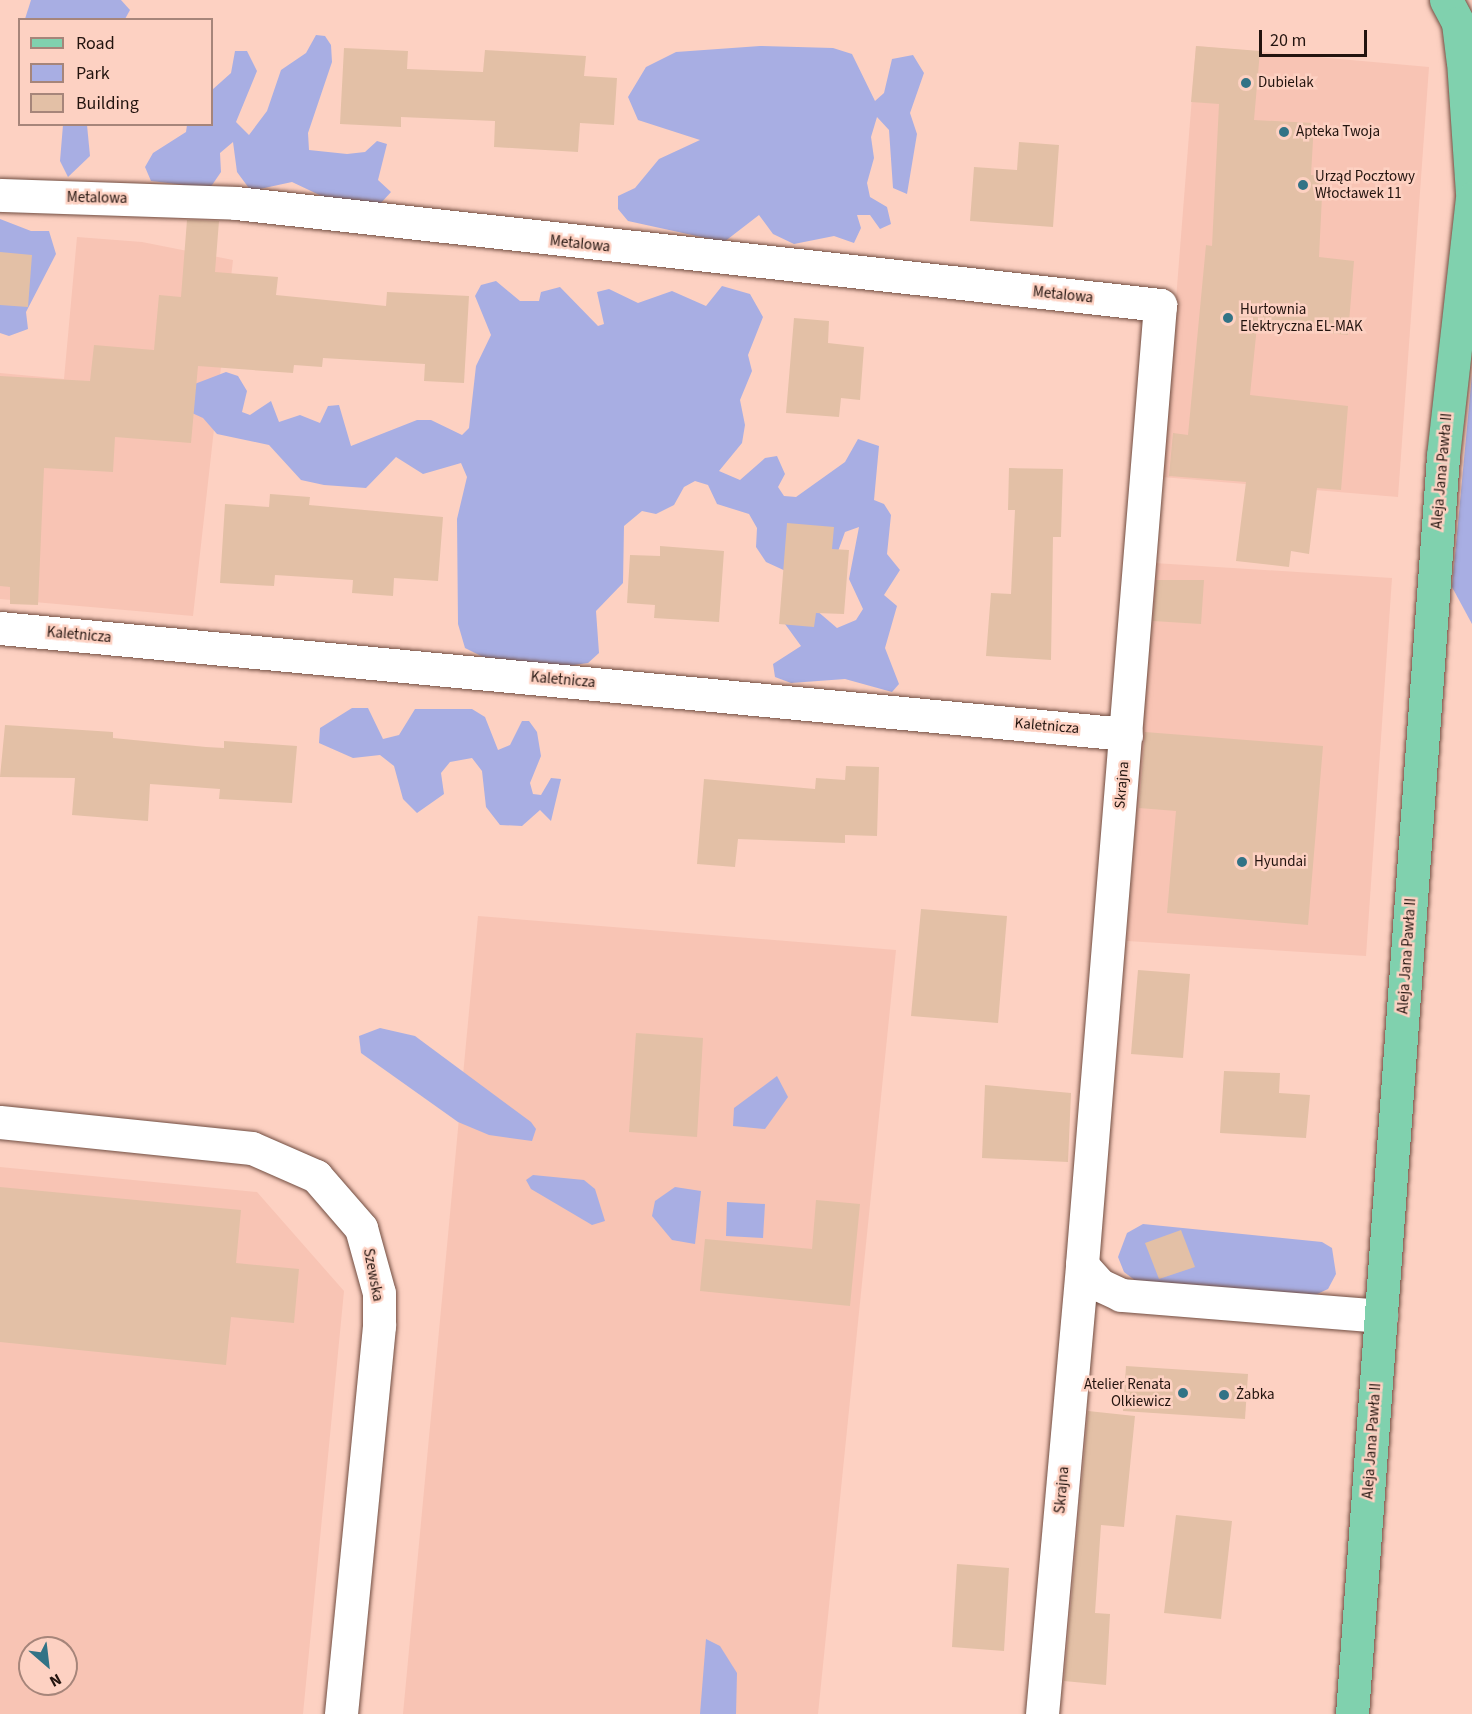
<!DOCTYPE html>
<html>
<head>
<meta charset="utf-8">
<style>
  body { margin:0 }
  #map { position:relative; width:1472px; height:1714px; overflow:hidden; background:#fdd1c2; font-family:"Source Sans 3",sans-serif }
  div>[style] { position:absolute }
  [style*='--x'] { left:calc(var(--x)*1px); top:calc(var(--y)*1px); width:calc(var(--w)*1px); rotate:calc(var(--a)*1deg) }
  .built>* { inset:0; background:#f8c4b4 }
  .green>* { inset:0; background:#a8aee3 }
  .building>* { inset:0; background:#e3c0a6 }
  .roads { filter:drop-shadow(0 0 2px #714d41) drop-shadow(0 0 2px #714d41) }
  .minor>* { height:33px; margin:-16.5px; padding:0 16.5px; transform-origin:16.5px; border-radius:16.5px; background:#fff }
  .major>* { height:33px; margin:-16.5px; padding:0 16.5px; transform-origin:16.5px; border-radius:16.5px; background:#80d1ae }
  .dots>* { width:16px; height:16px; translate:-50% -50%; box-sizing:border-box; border:3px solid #fdd1c2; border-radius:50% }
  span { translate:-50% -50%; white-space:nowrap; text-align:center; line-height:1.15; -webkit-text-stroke:5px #fdd1c2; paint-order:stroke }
  .poi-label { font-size:15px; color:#23140f }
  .left { translate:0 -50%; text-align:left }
  .right { translate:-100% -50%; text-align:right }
  .street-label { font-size:15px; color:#23140f }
  .legend { position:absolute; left:18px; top:18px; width:195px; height:108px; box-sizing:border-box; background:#fdd1c2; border:2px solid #a6857a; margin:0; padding:8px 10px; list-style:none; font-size:18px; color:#23140f }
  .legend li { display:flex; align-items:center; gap:12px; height:30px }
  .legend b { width:30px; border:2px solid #a6857a }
  .north { position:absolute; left:18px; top:1636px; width:60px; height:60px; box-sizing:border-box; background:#fdd1c2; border:2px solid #a6857a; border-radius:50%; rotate:152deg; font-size:16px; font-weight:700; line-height:24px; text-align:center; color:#23140f }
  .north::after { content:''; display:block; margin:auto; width:21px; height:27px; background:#327386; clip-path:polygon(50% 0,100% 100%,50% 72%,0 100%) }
  .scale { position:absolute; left:1259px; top:30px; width:108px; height:27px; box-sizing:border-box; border:3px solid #23140f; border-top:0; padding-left:8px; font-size:18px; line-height:21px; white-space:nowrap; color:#23140f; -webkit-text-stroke:4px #fdd1c2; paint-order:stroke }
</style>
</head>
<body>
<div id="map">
  <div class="built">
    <div style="clip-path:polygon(1196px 46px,1429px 67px,1398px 497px,1162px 477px)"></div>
    <div style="clip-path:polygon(77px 237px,142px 242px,233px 260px,193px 616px,0 599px,0 373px,64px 379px)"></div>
    <div style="clip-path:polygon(1154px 563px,1392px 578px,1366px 956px,1127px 941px)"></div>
    <div style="clip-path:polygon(478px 916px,896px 950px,818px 1714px,403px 1714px)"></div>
    <div style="clip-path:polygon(evenodd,0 1167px,257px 1192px,344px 1291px,303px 1714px,0 1714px,0 1167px,30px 1648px,66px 1648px,66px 1684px,30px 1684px,30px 1648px)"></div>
  </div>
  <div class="green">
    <div style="clip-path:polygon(31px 0,121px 0,130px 10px,125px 19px,25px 19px)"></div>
    <div style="clip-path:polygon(316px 35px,325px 36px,331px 45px,332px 62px,308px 133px,309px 150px,347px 154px,365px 152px,377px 141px,387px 144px,378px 180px,391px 192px,380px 204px,330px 200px,292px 182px,251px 191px,237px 172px,233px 142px,220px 153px,221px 172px,210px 188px,151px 181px,145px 167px,153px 153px,186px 132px,187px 125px,212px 124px,212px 90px,231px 73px,235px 51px,247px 51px,257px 71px,236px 122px,249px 135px,267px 111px,281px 70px,306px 53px)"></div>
    <div style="clip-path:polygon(760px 46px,833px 48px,852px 54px,875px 101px,884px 93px,892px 59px,913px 55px,924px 73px,910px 113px,917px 134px,907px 194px,893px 188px,889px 130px,877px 117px,871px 137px,874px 158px,867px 183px,870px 197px,887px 207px,891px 224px,880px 229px,870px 215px,857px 215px,861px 228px,854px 243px,834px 236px,794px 244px,773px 234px,759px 215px,724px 242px,628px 221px,618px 209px,618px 196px,635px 188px,659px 159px,700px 140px,638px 120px,628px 97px,646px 67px,676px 52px)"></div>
    <div style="clip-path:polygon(63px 125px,87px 125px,90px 156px,68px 177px,60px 161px)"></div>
    <div style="clip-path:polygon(0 219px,31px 231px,49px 231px,56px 254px,26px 312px,28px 329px,9px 336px,0 333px)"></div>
    <div style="clip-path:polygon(496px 281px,520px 301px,539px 301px,541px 292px,560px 287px,598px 326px,604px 324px,597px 292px,609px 289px,638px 303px,672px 291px,706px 306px,722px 286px,750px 294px,763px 317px,748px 355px,752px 371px,740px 400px,745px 425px,742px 443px,719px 471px,740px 480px,765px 458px,777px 456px,785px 474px,778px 487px,784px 496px,796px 497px,845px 462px,858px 439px,879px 446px,874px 500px,884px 504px,891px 515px,887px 554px,900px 570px,884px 595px,897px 606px,885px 648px,899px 684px,892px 692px,845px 679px,791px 683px,775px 677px,773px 664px,801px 646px,785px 624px,809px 604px,837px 628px,856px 620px,863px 609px,849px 579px,859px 527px,845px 532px,837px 554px,790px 573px,766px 562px,756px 547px,757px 528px,749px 514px,717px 504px,708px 485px,695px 481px,684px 487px,674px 505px,656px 514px,642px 511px,624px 526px,623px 583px,596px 611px,599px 653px,588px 663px,567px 666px,483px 657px,465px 648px,458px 624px,457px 519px,467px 477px,461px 463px,423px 474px,396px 457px,366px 488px,324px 485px,301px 480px,269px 445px,217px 434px,203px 418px,181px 408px,179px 390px,226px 372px,238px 376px,247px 391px,242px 412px,250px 415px,271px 401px,279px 422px,300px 415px,320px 423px,328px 406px,339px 405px,351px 446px,417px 420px,431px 420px,462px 435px,469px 428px,476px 366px,491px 335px,475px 296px,481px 285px)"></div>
    <div style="clip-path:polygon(1472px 374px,1472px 624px,1452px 587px)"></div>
    <div style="clip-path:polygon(352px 708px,368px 708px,383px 739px,399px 735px,415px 709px,472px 709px,485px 717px,498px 750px,510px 745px,522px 721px,529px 721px,537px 732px,541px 756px,530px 783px,533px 794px,541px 795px,551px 778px,561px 779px,551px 821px,540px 810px,522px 826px,500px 825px,486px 807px,482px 771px,472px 758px,450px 762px,441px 773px,444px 794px,417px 813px,403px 799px,394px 766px,380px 755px,353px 758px,319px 743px,320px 728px)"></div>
    <div style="clip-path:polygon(380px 1028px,415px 1036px,531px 1122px,536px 1129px,532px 1141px,489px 1135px,458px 1122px,361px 1053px,359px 1036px)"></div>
    <div style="clip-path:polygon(777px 1076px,788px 1097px,765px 1129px,733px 1126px,734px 1108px)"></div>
    <div style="clip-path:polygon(533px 1175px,584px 1180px,595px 1189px,605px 1221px,592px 1225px,531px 1189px,526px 1180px)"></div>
    <div style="clip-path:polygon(675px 1187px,701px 1191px,695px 1244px,672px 1240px,652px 1216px,655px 1201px)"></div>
    <div style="clip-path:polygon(727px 1202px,765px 1204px,763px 1238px,726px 1236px)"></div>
    <div style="clip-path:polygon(1143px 1224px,1322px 1242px,1332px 1248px,1336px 1274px,1328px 1289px,1313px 1296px,1136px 1281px,1124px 1272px,1118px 1257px,1127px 1233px)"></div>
    <div style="clip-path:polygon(706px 1639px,720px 1646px,737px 1673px,736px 1714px,700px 1714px)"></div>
  </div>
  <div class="building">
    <div style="clip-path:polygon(1196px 46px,1260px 51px,1254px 120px,1314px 123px,1311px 175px,1323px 176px,1319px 257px,1354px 261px,1348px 335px,1257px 326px,1250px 395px,1348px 406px,1341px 490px,1317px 488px,1309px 554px,1291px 551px,1289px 567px,1236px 561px,1246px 482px,1169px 476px,1173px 433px,1188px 435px,1206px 245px,1212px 246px,1219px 104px,1191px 102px)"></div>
    <div style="clip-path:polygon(344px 48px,408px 51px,407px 69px,483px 72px,485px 50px,586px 56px,584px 76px,617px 78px,614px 125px,580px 123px,578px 152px,494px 147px,495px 121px,401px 117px,401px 127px,340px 124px)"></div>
    <div style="clip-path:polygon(1019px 142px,1059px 145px,1053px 227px,970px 221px,974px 167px,1017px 170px)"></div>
    <div style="clip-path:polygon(187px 220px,219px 221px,215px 272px,278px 277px,276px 295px,386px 306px,387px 292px,469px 296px,464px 383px,424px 381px,425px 364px,323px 358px,322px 367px,294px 365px,293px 373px,198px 366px,191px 443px,115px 437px,113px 472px,44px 468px,38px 605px,10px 604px,10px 587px,0 586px,0 376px,90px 381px,94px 345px,154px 350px,159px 295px,181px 297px)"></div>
    <div style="clip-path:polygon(0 252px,32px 255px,28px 307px,0 305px)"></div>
    <div style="clip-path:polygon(794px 318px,829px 321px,828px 343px,864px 347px,860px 400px,841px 398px,839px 417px,786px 413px)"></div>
    <div style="clip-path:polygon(1009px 468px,1063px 469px,1061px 537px,1053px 537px,1051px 660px,986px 656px,991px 593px,1011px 594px,1015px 510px,1008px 510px)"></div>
    <div style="clip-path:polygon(270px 494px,310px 497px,309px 505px,443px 517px,438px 581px,394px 578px,393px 596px,352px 593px,353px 580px,275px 575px,274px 586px,220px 583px,225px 504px,269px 507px)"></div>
    <div style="clip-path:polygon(787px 523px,834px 527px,832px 549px,849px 550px,844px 614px,816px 613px,814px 627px,779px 624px)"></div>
    <div style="clip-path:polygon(660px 546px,724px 551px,719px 622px,654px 618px,655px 605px,627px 603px,630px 555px,660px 556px)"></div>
    <div style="clip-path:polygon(1156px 580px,1204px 580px,1201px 624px,1153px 621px)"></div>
    <div style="clip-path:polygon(5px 725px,113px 732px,113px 738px,206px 747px,224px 748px,224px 741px,297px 746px,292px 803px,219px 799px,220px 789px,150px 784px,148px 821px,72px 815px,75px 778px,0 777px)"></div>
    <div style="clip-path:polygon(1145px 732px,1323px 746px,1308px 925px,1167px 913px,1176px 811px,1139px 808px)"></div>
    <div style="clip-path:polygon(846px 766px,879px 767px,877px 836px,845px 835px,845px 843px,738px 839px,735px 867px,697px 864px,704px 779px,815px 789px,816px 778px,845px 780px)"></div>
    <div style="clip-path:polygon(921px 909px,1007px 916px,998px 1023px,911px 1016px)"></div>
    <div style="clip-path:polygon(1138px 970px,1190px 974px,1183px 1058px,1131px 1054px)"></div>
    <div style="clip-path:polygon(636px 1033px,703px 1038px,697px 1137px,629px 1132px)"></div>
    <div style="clip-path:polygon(1224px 1071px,1280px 1073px,1279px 1093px,1310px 1095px,1306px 1138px,1220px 1133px)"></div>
    <div style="clip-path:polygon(985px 1085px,1071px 1093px,1068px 1162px,982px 1158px)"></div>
    <div style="clip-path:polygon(0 1187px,241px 1210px,236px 1263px,299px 1269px,294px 1323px,231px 1317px,226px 1365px,0 1342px)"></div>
    <div style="clip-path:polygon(816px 1200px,860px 1204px,850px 1306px,700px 1291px,705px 1239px,812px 1249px)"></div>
    <div style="clip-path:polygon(1181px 1230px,1195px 1267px,1159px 1279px,1145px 1243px)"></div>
    <div style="clip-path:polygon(1126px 1366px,1248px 1374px,1245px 1419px,1123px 1411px)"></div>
    <div style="clip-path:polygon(1088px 1411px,1135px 1416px,1124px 1527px,1101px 1525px,1095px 1613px,1110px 1614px,1106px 1685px,1064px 1681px)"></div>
    <div style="clip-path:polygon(1176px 1515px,1232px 1521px,1221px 1619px,1164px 1613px)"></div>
    <div style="clip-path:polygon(957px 1564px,1009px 1568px,1004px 1651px,952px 1647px)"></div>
  </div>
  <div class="roads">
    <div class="minor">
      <div style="--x:0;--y:195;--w:236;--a:1.9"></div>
      <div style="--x:236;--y:203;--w:930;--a:6.3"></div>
      <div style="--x:1160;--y:305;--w:963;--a:94.65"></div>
      <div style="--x:1082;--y:1265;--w:27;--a:48"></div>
      <div style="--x:1100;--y:1285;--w:23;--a:25"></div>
      <div style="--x:1121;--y:1295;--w:261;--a:4.6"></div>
      <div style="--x:0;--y:628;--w:1131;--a:5.38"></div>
      <div style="--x:0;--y:1122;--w:253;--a:5.9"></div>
      <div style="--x:252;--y:1148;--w:70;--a:23.6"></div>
      <div style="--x:316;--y:1176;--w:69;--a:49.1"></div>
      <div style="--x:361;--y:1228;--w:67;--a:74.5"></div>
      <div style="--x:379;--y:1293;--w:33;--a:90"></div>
      <div style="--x:379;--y:1326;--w:390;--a:95.6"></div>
      <div style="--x:1042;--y:1714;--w:451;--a:-84.9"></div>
    </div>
    <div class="major">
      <div style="--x:1446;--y:0;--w:26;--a:62"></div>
      <div style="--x:1458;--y:23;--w:38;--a:83"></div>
      <div style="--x:1463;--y:61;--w:132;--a:86.1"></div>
      <div style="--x:1352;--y:1714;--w:1261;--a:-85.86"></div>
      <div style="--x:1443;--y:456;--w:259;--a:-83.6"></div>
    </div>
  </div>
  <div class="dots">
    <div style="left:1246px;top:83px;background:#327386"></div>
    <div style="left:1284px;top:132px;background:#327386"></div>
    <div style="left:1303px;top:185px;background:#327386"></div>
    <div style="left:1228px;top:318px;background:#327386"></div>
    <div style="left:1242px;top:862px;background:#327386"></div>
    <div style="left:1183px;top:1393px;background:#327386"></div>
    <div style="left:1224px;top:1395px;background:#327386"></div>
  </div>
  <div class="poi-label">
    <span class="left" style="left:1258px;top:83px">Dubielak</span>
    <span class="left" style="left:1296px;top:132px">Apteka Twoja</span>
    <span class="left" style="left:1315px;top:185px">Urząd Pocztowy<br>Włocławek 11</span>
    <span class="left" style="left:1240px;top:318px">Hurtownia<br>Elektryczna EL-MAK</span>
    <span class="left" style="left:1254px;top:862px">Hyundai</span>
    <span class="right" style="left:1171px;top:1393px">Atelier Renata<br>Olkiewicz</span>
    <span class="left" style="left:1236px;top:1395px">Żabka</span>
  </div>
  <div class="street-label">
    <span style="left:97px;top:198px;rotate:1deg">Metalowa</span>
    <span style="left:580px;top:244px;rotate:6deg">Metalowa</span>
    <span style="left:1063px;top:295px;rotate:6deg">Metalowa</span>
    <span style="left:1442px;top:471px;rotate:-85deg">Aleja Jana Pawła II</span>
    <span style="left:79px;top:635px;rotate:5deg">Kaletnicza</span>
    <span style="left:563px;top:680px;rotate:5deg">Kaletnicza</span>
    <span style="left:1047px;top:726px;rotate:5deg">Kaletnicza</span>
    <span style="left:1122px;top:785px;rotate:-85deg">Skrajna</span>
    <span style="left:1407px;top:956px;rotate:-86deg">Aleja Jana Pawła II</span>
    <span style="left:373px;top:1275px;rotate:79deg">Szewska</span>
    <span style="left:1372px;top:1441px;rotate:-86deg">Aleja Jana Pawła II</span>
    <span style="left:1062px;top:1490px;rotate:-85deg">Skrajna</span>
  </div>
  <ul class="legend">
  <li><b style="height:8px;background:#80d1ae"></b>Road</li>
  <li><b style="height:16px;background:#a8aee3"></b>Park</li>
  <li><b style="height:16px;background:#e3c0a6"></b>Building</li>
  </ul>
  <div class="north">N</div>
  <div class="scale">20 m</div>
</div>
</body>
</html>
